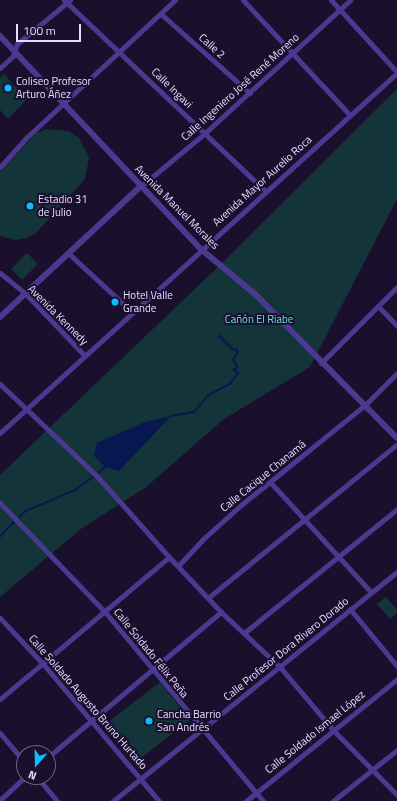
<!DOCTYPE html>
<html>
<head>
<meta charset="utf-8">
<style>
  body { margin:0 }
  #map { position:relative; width:397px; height:801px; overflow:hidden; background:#1a102e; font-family:"Titillium Web",sans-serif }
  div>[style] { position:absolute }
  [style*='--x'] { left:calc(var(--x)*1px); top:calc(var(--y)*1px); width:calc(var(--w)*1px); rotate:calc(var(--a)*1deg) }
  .green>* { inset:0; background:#133438 }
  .water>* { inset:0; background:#08174f }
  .stream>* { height:1.5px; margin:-0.75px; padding:0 0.75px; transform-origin:0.75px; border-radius:0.75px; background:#08174f }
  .minor>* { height:5px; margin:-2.5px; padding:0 2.5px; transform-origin:2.5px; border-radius:2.5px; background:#4a398f }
  .tertiary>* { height:6px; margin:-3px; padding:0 3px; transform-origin:3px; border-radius:3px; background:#4a398f }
  .dots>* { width:11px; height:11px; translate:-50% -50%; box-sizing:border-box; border:2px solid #1a102e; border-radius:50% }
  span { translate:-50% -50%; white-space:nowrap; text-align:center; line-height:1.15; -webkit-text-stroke:4px #1a102e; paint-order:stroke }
  .street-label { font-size:11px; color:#e6ddff }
  .poi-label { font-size:11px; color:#e6ddff }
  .left { translate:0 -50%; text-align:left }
  .park-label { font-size:11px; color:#61e7db }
  .north { position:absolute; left:16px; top:745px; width:40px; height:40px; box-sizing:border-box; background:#1a102e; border:1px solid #6c6282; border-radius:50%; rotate:200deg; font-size:11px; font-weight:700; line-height:16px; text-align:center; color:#e6ddff }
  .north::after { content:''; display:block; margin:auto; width:14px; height:18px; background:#09bfff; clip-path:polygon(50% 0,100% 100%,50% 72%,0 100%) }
  .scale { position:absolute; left:16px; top:24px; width:65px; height:18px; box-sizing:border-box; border:2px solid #e6ddff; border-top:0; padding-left:5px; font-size:12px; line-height:14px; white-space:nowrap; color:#e6ddff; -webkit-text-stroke:3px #1a102e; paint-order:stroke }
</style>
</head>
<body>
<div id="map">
  <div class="green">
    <div style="clip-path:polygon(4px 74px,27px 99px,8px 119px,0 110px,0 78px)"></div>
    <div style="clip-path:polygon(397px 89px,397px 199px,310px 367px,224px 419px,145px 488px,82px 528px,0 597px,0 475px,221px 264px)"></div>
    <div style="clip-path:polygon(46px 129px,69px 131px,79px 138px,89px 158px,85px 179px,36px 233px,27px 238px,15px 240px,4px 237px,0 235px,0 172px,36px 133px)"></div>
    <div style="clip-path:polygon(27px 253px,38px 264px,22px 280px,11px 269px)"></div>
    <div style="clip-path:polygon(386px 597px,397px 610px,397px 613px,390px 619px,377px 604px)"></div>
    <div style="clip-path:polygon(160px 682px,190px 720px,137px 761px,107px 723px)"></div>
  </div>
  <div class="water">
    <div style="clip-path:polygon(171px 416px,119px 471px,105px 467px,94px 456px,97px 443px,145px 422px)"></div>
  </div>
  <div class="stream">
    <div style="--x:171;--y:416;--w:23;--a:-10"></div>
    <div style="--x:194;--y:412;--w:23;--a:-49"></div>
    <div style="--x:209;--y:395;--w:24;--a:-28"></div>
    <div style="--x:230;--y:384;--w:14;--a:-54"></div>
    <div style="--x:238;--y:373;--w:5;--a:-143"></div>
    <div style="--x:234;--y:370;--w:4;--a:-45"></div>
    <div style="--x:237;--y:367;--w:8;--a:-120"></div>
    <div style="--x:233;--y:360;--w:10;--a:-61"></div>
    <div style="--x:238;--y:351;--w:6;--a:-162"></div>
    <div style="--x:232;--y:349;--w:18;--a:-135"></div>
    <div style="--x:97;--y:474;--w:11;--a:-41"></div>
    <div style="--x:18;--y:519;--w:9;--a:-49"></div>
    <div style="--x:24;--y:512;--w:56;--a:-23.3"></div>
    <div style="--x:75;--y:490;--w:24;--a:-36"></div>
    <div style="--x:0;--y:537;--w:22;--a:-47"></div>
  </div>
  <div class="minor">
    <div style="--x:64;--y:0;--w:277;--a:43.5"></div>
    <div style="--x:243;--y:0;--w:157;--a:47.1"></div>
    <div style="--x:331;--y:0;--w:98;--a:47.5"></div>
    <div style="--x:161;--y:14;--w:119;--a:41.6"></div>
    <div style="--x:0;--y:68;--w:18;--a:-43"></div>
    <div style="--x:13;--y:56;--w:13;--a:-72"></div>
    <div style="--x:17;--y:44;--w:69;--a:-39.7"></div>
    <div style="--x:0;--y:167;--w:40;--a:-48"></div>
    <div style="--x:27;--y:137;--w:202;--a:-42.8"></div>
    <div style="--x:141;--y:186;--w:83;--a:-39.6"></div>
    <div style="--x:205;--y:133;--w:197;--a:-42.5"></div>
    <div style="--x:68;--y:253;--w:88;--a:42.7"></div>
    <div style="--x:0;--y:273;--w:32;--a:39"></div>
    <div style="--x:25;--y:293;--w:86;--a:46.4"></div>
    <div style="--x:378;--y:306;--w:28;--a:46"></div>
    <div style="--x:321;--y:363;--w:107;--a:-45"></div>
    <div style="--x:0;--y:384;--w:132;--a:43.5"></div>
    <div style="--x:96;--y:475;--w:110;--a:48.3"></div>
    <div style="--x:169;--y:557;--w:76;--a:46.6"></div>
    <div style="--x:221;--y:612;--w:81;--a:43"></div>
    <div style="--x:280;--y:667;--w:82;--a:49.9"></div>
    <div style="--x:333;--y:730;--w:91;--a:45.4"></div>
    <div style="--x:0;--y:433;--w:536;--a:-42.2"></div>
    <div style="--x:271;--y:483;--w:148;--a:47.5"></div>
    <div style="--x:0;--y:503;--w:151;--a:46.1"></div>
    <div style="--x:105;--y:612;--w:246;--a:50.1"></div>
    <div style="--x:178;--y:566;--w:37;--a:-47"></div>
    <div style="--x:203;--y:539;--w:51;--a:-41.8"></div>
    <div style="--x:241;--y:505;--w:159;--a:-38.9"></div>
    <div style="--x:365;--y:405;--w:45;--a:-45"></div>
    <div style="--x:209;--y:597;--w:242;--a:-39.1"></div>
    <div style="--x:350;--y:609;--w:74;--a:50.5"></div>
    <div style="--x:0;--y:618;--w:64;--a:46.9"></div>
    <div style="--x:44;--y:665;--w:178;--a:49.8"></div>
    <div style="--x:244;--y:633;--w:197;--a:-39"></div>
    <div style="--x:0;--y:699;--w:221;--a:-40"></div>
    <div style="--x:0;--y:733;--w:38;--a:50"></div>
    <div style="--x:48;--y:757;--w:226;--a:-40"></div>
    <div style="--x:37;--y:777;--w:31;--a:50"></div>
    <div style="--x:0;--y:800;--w:34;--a:-43"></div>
    <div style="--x:113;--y:801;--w:365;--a:-38.9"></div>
    <div style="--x:246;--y:801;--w:194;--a:-38.9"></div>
    <div style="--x:333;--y:801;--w:82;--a:-38.6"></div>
  </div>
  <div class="tertiary">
    <div style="--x:0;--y:36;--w:294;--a:46.7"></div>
    <div style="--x:202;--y:250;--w:69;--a:39.7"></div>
    <div style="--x:255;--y:294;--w:202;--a:45.4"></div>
    <div style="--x:0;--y:317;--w:192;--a:-42.9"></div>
  </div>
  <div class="dots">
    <div style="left:8px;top:88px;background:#09bfff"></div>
    <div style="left:30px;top:206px;background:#09bfff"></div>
    <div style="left:115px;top:302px;background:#09bfff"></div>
    <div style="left:149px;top:721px;background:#09bfff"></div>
  </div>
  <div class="street-label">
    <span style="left:212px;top:46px;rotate:42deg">Calle 2</span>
    <span style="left:240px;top:87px;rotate:-42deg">Calle Ingeniero José René Moreno</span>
    <span style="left:172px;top:88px;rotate:44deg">Calle Ingavi</span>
    <span style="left:262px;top:181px;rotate:-42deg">Avenida Mayor Aurelio Roca</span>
    <span style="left:177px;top:207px;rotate:45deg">Avenida Manuel Morales</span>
    <span style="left:58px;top:315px;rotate:45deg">Avenida Kennedy</span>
    <span style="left:263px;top:476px;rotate:-39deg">Calle Cacique Chanamá</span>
    <span style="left:286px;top:649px;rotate:-39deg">Calle Profesor Dora Rivero Dorado</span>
    <span style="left:151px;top:653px;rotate:51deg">Calle Soldado Félix Peña</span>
    <span style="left:88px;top:702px;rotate:49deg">Calle Soldado Augusto Bruno Hurtado</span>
    <span style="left:315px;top:732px;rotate:-39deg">Calle Soldado Ismael López</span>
  </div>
  <div class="poi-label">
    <span class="left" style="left:16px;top:88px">Coliseo Profesor<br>Arturo Áñez</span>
    <span class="left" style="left:38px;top:206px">Estadio 31<br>de Julio</span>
    <span class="left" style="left:123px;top:302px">Hotel Valle<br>Grande</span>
    <span class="left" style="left:157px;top:721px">Cancha Barrio<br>San Andrés</span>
  </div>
  <div class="park-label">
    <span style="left:259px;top:319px">Cañón El Riabe</span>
  </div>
  <div class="north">N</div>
  <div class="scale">100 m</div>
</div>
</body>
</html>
